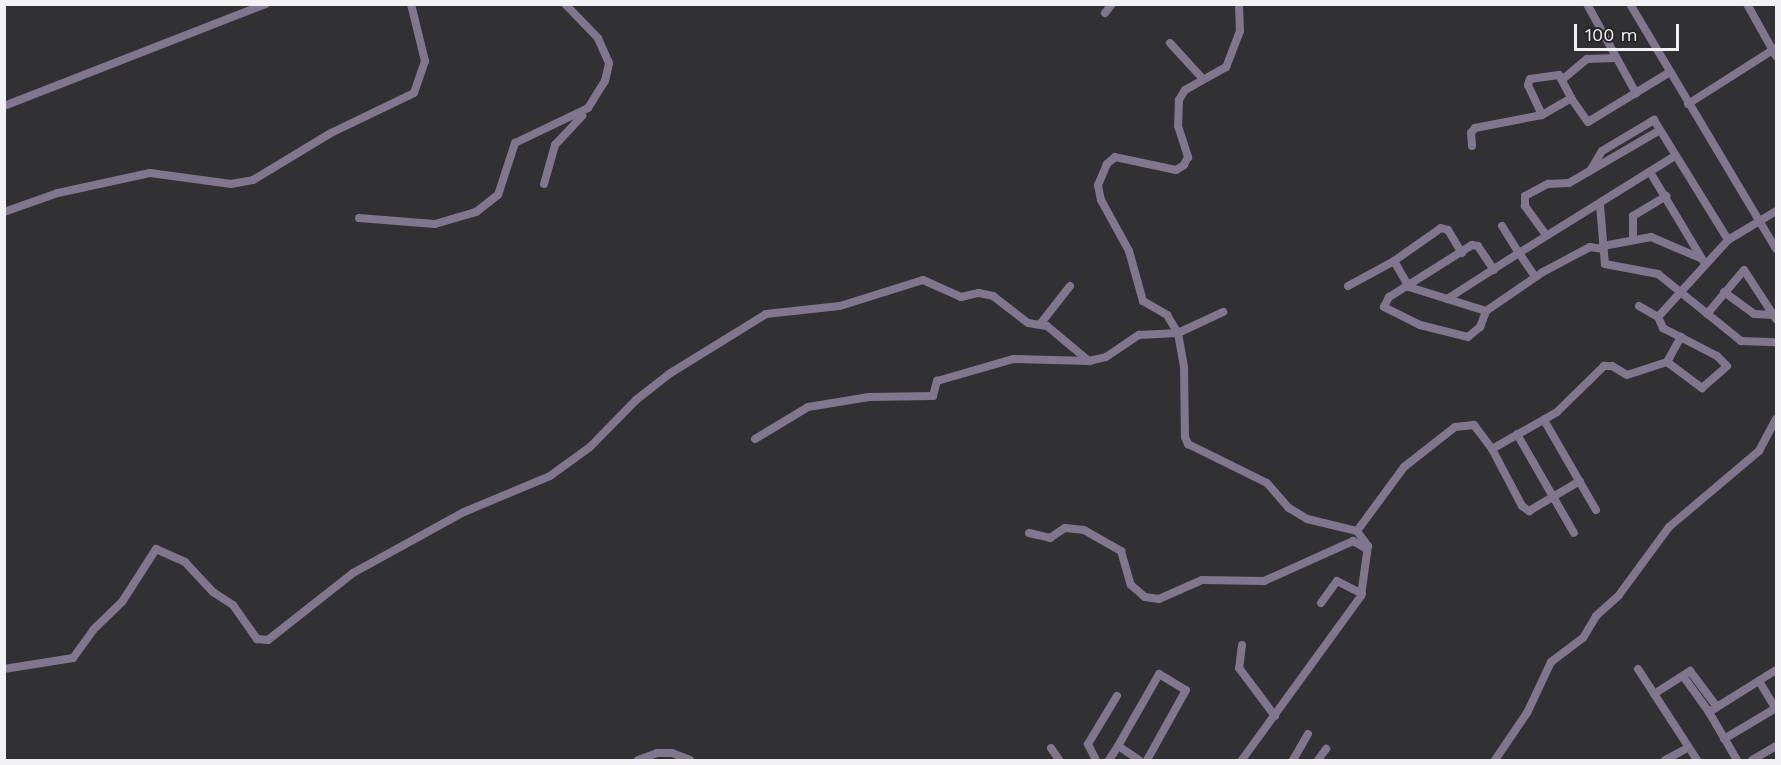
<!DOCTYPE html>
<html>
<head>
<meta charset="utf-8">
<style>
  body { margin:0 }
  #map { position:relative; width:1781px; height:765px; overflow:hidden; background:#313033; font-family:"Work Sans",sans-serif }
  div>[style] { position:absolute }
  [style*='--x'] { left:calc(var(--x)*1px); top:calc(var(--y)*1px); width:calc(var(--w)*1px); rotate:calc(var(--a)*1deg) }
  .minor>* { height:8px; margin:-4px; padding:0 4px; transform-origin:4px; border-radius:4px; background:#80768d }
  span { translate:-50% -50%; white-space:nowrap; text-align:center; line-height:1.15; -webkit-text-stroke:4.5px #272629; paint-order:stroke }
  .frame { position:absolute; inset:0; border:6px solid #f2f2f4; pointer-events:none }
  .scale { position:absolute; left:1574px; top:24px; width:105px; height:27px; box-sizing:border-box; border:3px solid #f2f2f4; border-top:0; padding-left:8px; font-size:18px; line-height:21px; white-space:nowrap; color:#f2f2f4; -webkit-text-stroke:4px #272629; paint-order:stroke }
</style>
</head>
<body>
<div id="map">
  <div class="minor">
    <div style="--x:1239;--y:4;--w:27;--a:88"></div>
    <div style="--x:1240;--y:31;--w:39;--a:111"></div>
    <div style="--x:1226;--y:67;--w:47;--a:150.7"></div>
    <div style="--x:1185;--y:90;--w:12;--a:121"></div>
    <div style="--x:1179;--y:100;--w:26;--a:92"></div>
    <div style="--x:1178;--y:126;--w:33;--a:72"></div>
    <div style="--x:1188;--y:157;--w:9;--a:117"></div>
    <div style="--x:1184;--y:165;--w:9;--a:148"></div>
    <div style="--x:1176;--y:170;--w:62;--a:-168"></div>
    <div style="--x:1115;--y:157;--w:11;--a:139"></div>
    <div style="--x:1107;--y:164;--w:23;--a:113"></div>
    <div style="--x:1098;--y:185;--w:15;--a:79"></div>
    <div style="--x:1101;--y:200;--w:58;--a:61.2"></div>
    <div style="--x:1129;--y:251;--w:52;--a:74.4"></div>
    <div style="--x:1143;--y:301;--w:28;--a:30"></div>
    <div style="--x:1167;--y:315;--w:21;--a:59"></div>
    <div style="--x:1178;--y:333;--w:35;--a:80"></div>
    <div style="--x:1184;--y:367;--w:70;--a:89.2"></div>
    <div style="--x:1185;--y:437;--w:8;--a:67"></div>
    <div style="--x:1188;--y:444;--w:88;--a:26.3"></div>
    <div style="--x:1267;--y:483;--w:33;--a:49"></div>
    <div style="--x:1289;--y:508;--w:21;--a:31"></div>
    <div style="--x:1307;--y:519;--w:51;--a:13.5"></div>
    <div style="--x:1357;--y:531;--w:19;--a:54"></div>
    <div style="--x:1368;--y:546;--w:50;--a:98"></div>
    <div style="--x:1361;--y:596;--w:203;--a:126"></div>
    <div style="--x:1587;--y:4;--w:102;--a:61.2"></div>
    <div style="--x:1630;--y:4;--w:285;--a:59.2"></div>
    <div style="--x:1747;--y:4;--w:60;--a:60.9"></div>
    <div style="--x:1105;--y:13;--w:11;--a:-52"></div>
    <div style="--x:1170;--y:43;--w:49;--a:47.5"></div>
    <div style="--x:1563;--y:79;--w:31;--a:-40"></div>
    <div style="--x:1587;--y:59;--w:28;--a:-2"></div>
    <div style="--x:1688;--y:104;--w:104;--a:-32.5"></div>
    <div style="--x:4;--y:106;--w:281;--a:-21.3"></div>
    <div style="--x:1542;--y:115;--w:33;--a:-115"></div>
    <div style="--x:1528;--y:85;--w:6;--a:-72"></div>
    <div style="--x:1530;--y:79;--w:29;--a:-8"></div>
    <div style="--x:1559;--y:75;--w:26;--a:62"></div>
    <div style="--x:1472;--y:146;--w:13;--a:-94"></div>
    <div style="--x:1471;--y:133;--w:6;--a:-51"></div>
    <div style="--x:1475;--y:128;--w:68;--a:-11"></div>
    <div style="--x:1542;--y:115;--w:34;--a:-30"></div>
    <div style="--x:1571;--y:98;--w:29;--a:55"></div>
    <div style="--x:1588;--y:122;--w:96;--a:-31.4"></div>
    <div style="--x:1590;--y:171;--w:23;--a:-59"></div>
    <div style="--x:1602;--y:151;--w:61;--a:-30.8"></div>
    <div style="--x:1654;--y:120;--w:141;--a:58.3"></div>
    <div style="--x:1650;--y:172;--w:107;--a:59.1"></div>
    <div style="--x:544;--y:184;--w:41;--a:-74.2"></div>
    <div style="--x:555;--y:145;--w:40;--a:-47"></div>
    <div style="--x:1600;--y:205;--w:59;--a:85.2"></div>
    <div style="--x:1605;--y:264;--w:54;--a:10.7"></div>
    <div style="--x:1658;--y:274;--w:107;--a:38.9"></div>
    <div style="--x:1741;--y:341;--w:35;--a:2"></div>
    <div style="--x:4;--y:212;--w:57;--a:-19.4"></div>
    <div style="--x:58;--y:193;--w:94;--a:-12.3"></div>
    <div style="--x:150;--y:173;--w:82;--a:7.7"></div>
    <div style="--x:231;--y:184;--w:22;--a:-10"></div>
    <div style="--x:253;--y:180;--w:91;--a:-31.1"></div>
    <div style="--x:331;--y:133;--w:92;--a:-25.7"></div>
    <div style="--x:414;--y:93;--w:34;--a:-71"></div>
    <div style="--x:425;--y:61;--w:59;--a:-103.8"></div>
    <div style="--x:359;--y:218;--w:76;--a:4.5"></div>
    <div style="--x:435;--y:224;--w:43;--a:-16.3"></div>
    <div style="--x:476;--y:212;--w:28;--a:-38"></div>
    <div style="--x:498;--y:195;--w:55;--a:-71.9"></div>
    <div style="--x:515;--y:143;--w:81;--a:-25.6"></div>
    <div style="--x:588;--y:108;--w:32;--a:-58"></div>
    <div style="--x:605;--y:81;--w:18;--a:-77"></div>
    <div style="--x:609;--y:63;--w:27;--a:-114"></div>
    <div style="--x:598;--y:38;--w:47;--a:-134.1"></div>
    <div style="--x:1502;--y:226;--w:32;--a:58"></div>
    <div style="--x:1519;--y:253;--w:184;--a:-31.9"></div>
    <div style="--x:1546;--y:235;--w:36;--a:-126"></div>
    <div style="--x:1525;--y:206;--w:10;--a:-90"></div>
    <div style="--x:1525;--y:196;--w:26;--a:-28"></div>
    <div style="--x:1548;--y:184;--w:21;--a:-3"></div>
    <div style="--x:1569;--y:183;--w:105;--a:-30.2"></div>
    <div style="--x:1633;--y:240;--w:24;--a:-90"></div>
    <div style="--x:1633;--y:216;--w:39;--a:-31"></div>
    <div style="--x:1603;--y:246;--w:49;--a:-10.6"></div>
    <div style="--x:1651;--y:237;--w:53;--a:23.2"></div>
    <div style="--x:1394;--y:261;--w:30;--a:60"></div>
    <div style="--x:1409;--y:287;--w:81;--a:17.3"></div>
    <div style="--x:1494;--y:270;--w:29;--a:-124"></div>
    <div style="--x:1478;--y:246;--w:6;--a:-171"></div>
    <div style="--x:1472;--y:245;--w:98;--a:147.9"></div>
    <div style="--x:1389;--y:297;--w:11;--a:117"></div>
    <div style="--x:1384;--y:307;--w:40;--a:26.6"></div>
    <div style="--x:1420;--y:325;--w:49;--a:14"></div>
    <div style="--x:1468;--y:337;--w:16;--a:-40"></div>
    <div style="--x:1480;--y:327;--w:17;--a:-69"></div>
    <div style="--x:1486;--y:311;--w:69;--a:-34.4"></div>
    <div style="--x:1543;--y:272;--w:53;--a:-28"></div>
    <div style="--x:1590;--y:247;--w:12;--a:9"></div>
    <div style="--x:1348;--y:286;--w:52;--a:-28.5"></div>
    <div style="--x:1394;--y:261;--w:57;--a:-35.1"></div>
    <div style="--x:1441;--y:228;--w:7;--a:16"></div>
    <div style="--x:1448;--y:230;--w:27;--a:59"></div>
    <div style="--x:1724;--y:292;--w:37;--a:36"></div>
    <div style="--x:1754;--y:314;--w:20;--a:3"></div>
    <div style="--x:1447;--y:299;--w:85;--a:-32.6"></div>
    <div style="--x:1519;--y:253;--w:29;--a:56"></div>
    <div style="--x:1639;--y:306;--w:22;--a:30"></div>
    <div style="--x:1707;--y:314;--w:57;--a:-49.9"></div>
    <div style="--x:1744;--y:270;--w:59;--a:56.9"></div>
    <div style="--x:1041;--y:323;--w:47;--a:-51.9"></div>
    <div style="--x:1667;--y:362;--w:44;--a:36.6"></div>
    <div style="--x:1702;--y:388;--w:33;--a:-41"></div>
    <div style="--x:1727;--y:366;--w:14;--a:-135"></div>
    <div style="--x:1717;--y:356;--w:61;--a:-152.6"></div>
    <div style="--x:1663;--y:328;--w:12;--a:-114"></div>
    <div style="--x:1658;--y:317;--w:104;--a:-47.7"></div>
    <div style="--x:1728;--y:240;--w:56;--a:-31.1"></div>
    <div style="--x:1544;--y:420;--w:104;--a:60"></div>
    <div style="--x:1517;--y:434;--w:114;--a:60.1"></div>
    <div style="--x:755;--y:439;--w:62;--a:-31.1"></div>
    <div style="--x:808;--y:407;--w:62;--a:-9.3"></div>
    <div style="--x:869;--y:397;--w:64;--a:-0.9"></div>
    <div style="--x:933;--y:396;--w:16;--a:-75"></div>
    <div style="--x:937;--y:381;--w:79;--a:-16.1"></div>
    <div style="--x:1013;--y:359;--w:76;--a:1.5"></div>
    <div style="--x:1492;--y:449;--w:64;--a:62.2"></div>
    <div style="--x:1522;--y:506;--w:9;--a:36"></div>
    <div style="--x:1529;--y:511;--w:59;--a:-30.5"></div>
    <div style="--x:1357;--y:531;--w:79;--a:-53.7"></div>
    <div style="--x:1404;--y:467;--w:65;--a:-38.1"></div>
    <div style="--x:1455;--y:427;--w:19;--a:-6"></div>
    <div style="--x:1474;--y:425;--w:30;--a:53"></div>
    <div style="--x:1492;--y:449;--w:75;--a:-29.6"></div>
    <div style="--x:1557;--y:412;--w:66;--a:-44.4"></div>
    <div style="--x:1604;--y:366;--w:8;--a:0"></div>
    <div style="--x:1612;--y:366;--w:17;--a:31"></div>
    <div style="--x:1627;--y:375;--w:42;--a:-18"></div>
    <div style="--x:1667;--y:362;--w:29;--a:-61"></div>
    <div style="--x:1029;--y:533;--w:22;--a:13"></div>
    <div style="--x:1050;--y:538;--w:18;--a:-34"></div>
    <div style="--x:1065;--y:528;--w:19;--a:6"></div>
    <div style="--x:1084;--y:530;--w:43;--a:29.6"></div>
    <div style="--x:1121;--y:551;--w:35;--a:74"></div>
    <div style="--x:1131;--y:585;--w:18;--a:41"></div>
    <div style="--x:1145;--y:597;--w:14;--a:8"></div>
    <div style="--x:1159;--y:599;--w:47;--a:-23.8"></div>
    <div style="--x:1202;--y:580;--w:62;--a:0.9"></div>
    <div style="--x:1264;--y:581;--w:98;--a:-24.2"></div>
    <div style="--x:1353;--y:541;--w:16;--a:30"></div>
    <div style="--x:1321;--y:603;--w:27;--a:-54"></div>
    <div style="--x:1337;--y:581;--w:28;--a:27"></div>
    <div style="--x:1242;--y:645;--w:23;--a:97"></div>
    <div style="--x:1239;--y:668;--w:60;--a:53.1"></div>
    <div style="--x:4;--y:669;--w:70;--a:-9.1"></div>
    <div style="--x:73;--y:658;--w:34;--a:-54"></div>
    <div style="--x:93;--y:630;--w:40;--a:-44"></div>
    <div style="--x:122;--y:602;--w:63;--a:-57.3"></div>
    <div style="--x:156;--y:549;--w:32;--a:24"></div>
    <div style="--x:185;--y:562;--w:41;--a:47"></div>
    <div style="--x:213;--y:592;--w:24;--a:33"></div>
    <div style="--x:233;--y:605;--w:42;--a:54.8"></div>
    <div style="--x:257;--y:639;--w:11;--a:5"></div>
    <div style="--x:268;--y:640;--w:108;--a:-38.2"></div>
    <div style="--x:353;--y:573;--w:127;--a:-28.8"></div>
    <div style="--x:464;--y:512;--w:93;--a:-22.7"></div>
    <div style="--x:550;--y:476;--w:49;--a:-35.9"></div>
    <div style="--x:590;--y:447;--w:66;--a:-45.6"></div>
    <div style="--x:636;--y:400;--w:42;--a:-38.2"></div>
    <div style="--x:669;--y:374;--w:114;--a:-31.7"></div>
    <div style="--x:766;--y:314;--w:74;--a:-6.2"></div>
    <div style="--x:840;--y:306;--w:87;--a:-17.4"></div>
    <div style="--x:923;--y:280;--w:42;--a:24.1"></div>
    <div style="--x:961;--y:297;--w:18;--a:-13"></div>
    <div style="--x:979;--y:293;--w:14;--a:12"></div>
    <div style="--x:993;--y:296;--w:44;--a:37.6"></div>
    <div style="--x:1028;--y:323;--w:19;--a:9"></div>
    <div style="--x:1047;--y:326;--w:55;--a:39.8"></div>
    <div style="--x:1089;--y:361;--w:17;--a:-13"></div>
    <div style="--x:1106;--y:357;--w:40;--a:-34"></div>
    <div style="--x:1139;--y:335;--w:39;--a:-3"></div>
    <div style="--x:1178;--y:333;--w:50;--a:-25"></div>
    <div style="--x:1638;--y:669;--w:108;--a:57"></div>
    <div style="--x:1683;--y:676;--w:44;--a:54.2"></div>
    <div style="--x:1759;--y:681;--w:33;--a:59"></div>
    <div style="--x:1654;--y:694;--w:43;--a:-32.6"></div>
    <div style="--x:1690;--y:671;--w:45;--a:53.1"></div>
    <div style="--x:1724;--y:739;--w:61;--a:-30.8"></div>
    <div style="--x:1051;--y:748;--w:14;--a:56"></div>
    <div style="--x:638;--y:760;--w:20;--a:-20"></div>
    <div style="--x:657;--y:753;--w:15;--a:0"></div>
    <div style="--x:672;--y:753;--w:19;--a:21"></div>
    <div style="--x:1096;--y:760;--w:18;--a:-117"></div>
    <div style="--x:1088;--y:744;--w:56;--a:-58.9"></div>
    <div style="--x:1109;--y:760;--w:17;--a:-57"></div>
    <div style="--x:1139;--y:760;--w:25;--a:-146"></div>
    <div style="--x:1118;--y:746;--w:83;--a:-60.3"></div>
    <div style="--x:1159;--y:674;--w:31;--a:31"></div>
    <div style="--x:1186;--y:690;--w:80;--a:119.1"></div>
    <div style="--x:1293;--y:760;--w:30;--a:-60"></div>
    <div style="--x:1318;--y:760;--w:14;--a:-54"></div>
    <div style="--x:1495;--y:760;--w:57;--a:-55.8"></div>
    <div style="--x:1527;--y:713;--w:56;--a:-64.8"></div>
    <div style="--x:1551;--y:662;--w:40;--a:-37"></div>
    <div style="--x:1583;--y:638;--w:26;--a:-59"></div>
    <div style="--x:1596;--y:616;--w:31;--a:-42"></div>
    <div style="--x:1619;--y:595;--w:84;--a:-53.7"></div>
    <div style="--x:1669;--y:527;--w:118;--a:-40.2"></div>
    <div style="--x:1759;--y:451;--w:36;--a:-62"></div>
    <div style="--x:1665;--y:760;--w:26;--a:-28"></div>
    <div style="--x:1737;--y:760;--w:56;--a:-120.3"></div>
    <div style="--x:1709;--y:712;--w:79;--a:-32.1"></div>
    <div style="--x:1752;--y:760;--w:28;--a:-30"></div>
  </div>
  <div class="frame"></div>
  <div class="scale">100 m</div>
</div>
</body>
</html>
